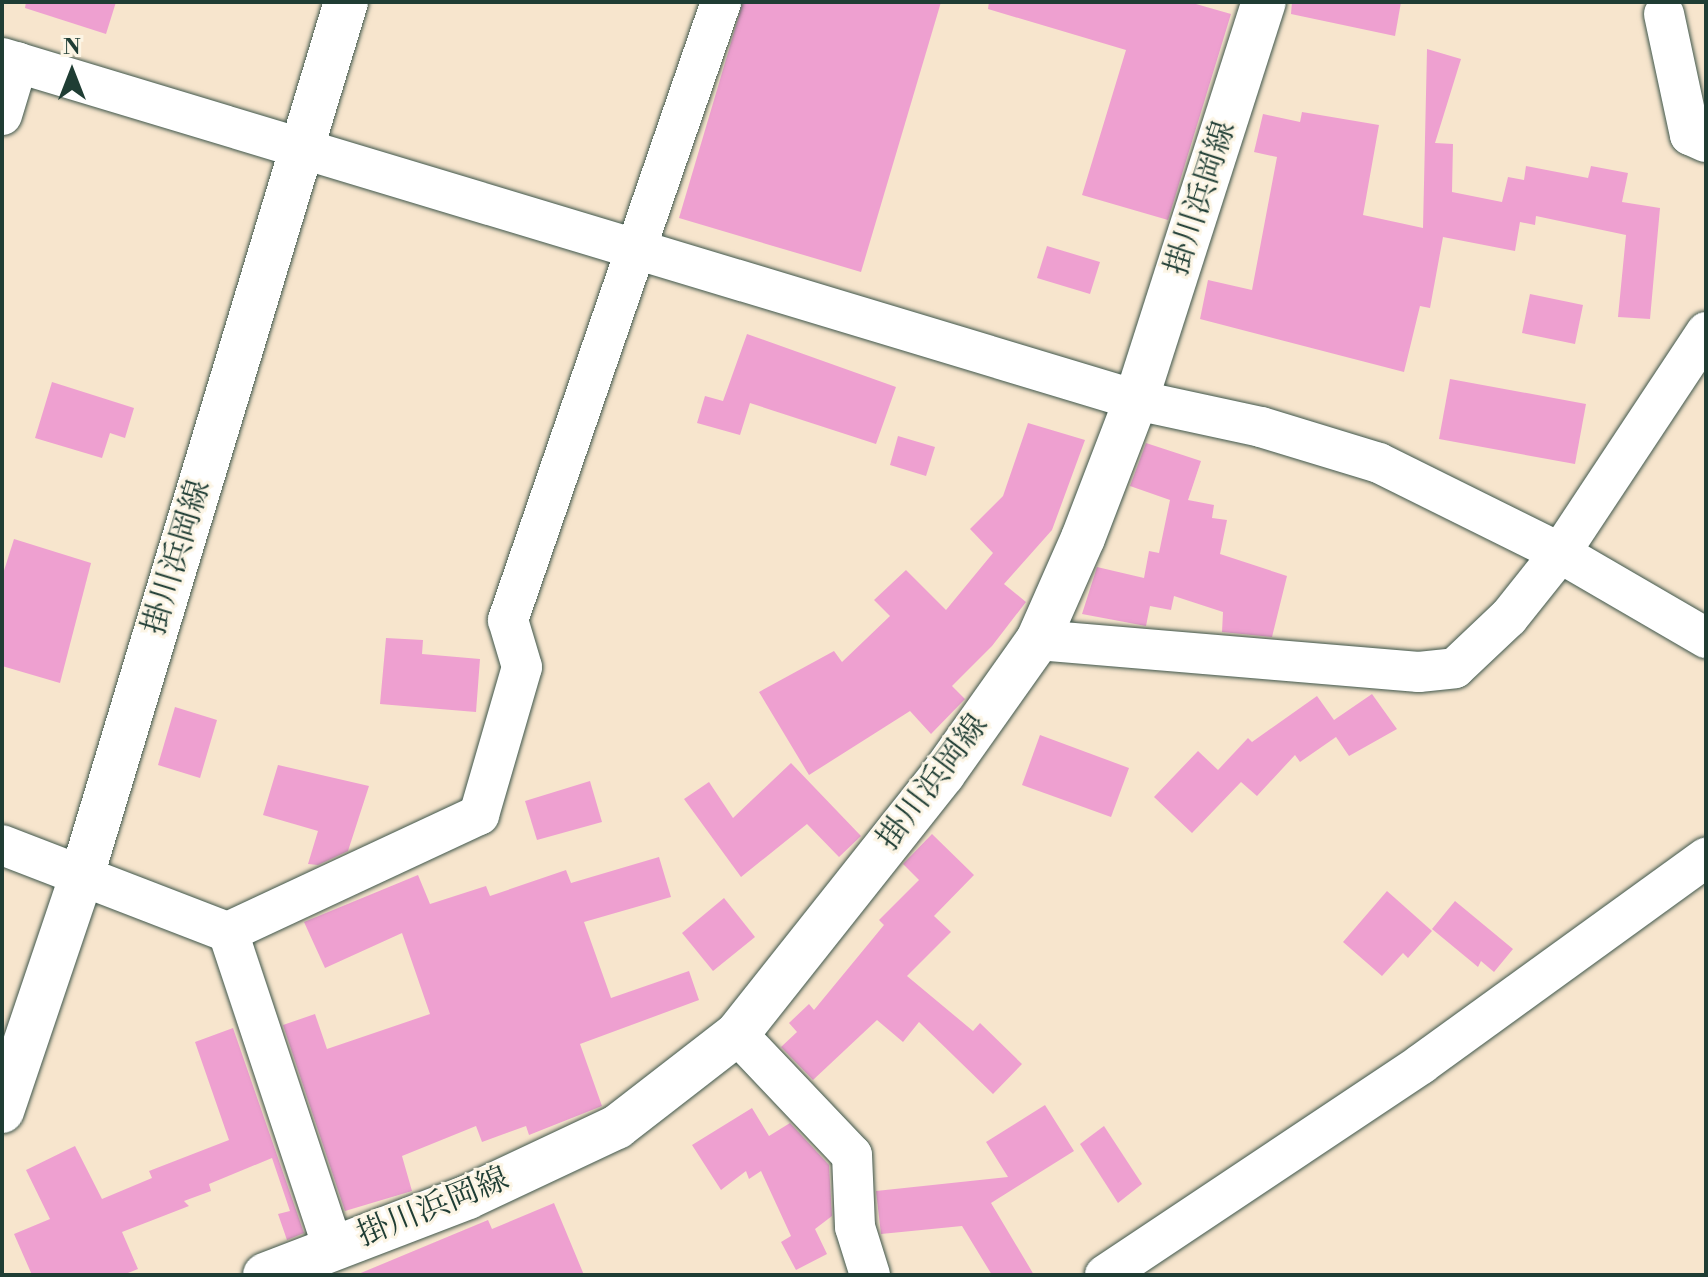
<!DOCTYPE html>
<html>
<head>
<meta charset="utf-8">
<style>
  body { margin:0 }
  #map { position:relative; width:1708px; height:1277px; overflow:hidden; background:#f7e5cd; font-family:"Libre Bodoni","Noto Serif JP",serif }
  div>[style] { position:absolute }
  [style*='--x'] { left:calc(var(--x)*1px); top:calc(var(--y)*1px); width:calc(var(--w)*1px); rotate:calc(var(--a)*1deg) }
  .building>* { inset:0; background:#eea0d0 }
  .roads { filter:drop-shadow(0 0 2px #3f564b) drop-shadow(0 0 2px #3f564b) }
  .minor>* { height:40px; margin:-20px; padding:0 20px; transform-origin:20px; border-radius:20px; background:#fff }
  .major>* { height:44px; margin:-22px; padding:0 22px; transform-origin:22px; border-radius:22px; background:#fff }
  span { translate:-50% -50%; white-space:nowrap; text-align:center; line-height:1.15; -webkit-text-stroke:6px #fcf5e5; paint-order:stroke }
  .street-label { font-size:32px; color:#1f3d34 }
  .frame { position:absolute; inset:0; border:4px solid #1f3d34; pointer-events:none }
  .north { position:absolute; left:32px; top:32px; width:80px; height:80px; -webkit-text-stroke:6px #fcf5e5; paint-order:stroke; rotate:0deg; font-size:22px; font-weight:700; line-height:32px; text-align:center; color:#1f3d34 }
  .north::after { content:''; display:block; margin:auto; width:28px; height:36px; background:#1f3d34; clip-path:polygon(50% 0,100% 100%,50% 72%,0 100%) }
</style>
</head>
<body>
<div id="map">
  <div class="building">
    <div style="clip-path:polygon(26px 2px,116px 2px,106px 34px,25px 8px)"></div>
    <div style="clip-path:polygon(743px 2px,941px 2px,861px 272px,679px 218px)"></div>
    <div style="clip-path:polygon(989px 2px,1189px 2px,1231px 14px,1168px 220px,1082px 195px,1126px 50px,988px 9px)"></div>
    <div style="clip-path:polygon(1292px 2px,1401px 2px,1395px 36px,1291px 14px)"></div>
    <div style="clip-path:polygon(1427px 49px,1461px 59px,1435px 143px,1453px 144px,1452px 192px,1502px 202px,1508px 177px,1524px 180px,1526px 166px,1588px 178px,1591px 166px,1628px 173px,1622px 202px,1660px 208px,1650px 319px,1618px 317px,1626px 235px,1536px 216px,1535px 225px,1520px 222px,1515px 251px,1443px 237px,1430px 308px,1420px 306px,1404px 372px,1200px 319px,1208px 280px,1252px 290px,1277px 157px,1254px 152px,1263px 114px,1300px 122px,1302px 112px,1379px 125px,1363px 215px,1423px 228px)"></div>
    <div style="clip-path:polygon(1047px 246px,1100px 262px,1090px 294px,1037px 278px)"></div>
    <div style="clip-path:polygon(1530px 294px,1583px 305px,1575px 344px,1522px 333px)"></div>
    <div style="clip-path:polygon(747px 334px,896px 387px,876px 444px,750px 403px,740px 435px,697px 423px,705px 396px,723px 401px)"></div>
    <div style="clip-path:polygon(1450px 379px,1586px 404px,1575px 464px,1439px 439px)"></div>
    <div style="clip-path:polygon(52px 382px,134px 408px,125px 438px,110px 433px,102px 458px,35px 438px)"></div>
    <div style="clip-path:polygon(1028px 423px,1085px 440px,1052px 530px,1004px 584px,1026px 602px,992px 646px,952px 686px,965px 699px,931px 734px,910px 711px,809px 775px,759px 692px,834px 651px,842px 662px,890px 616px,874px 600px,906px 570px,946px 610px,993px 553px,970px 529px,1003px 496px)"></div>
    <div style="clip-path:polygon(898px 436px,935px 447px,926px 476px,890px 465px)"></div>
    <div style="clip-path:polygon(1146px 443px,1201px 461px,1188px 500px,1214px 505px,1212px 518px,1227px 520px,1220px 554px,1287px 576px,1272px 637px,1222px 632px,1223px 612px,1174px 596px,1171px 610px,1150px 606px,1146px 626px,1082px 614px,1097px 567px,1144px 578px,1149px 551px,1159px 553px,1170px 500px,1130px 486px)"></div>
    <div style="clip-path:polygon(14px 539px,91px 563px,60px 683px,2px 666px,2px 577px)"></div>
    <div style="clip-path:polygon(386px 638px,423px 640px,422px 654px,480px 659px,476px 712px,380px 704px)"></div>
    <div style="clip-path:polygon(1372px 694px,1397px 729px,1349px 756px,1336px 737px,1300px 762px,1295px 755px,1257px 796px,1241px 782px,1192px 833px,1154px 797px,1198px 751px,1218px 770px,1248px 738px,1252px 742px,1317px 696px,1334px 720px)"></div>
    <div style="clip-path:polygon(175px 707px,217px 720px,200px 778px,158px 765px)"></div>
    <div style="clip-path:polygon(1040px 735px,1129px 768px,1111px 817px,1022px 785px)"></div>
    <div style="clip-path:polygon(791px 763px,861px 836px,839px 857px,807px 824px,741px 877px,684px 799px,709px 782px,733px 818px)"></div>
    <div style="clip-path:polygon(278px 765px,369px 786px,348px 851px,318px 865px,308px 864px,318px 831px,263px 815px)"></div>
    <div style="clip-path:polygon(590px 781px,602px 822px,537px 840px,525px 801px)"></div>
    <div style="clip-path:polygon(932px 834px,974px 875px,934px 916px,951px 932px,907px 976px,973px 1031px,980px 1023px,1022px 1064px,993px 1094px,919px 1022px,903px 1042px,877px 1020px,813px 1080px,781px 1047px,797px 1032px,789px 1023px,809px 1004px,814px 1010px,884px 925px,879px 920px,919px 880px,903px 864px)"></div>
    <div style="clip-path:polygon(659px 857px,671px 897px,584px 922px,611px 998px,689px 971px,699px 1000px,580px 1044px,602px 1106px,529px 1135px,526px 1126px,482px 1142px,476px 1126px,402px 1156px,412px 1191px,345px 1211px,283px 1025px,315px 1014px,327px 1049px,430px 1014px,402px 933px,325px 968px,304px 922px,418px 875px,430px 904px,486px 886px,490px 896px,566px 870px,571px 883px)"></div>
    <div style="clip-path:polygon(1387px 891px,1432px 931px,1408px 958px,1403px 953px,1382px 976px,1343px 942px)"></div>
    <div style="clip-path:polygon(724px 898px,755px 937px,713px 971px,682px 933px)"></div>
    <div style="clip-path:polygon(1455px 901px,1513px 949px,1494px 972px,1481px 961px,1478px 967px,1432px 929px)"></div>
    <div style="clip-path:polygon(233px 1028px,304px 1233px,287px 1240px,278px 1214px,290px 1211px,272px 1158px,209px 1184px,211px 1191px,184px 1201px,189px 1206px,122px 1232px,138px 1269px,123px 1275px,32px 1275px,14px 1234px,50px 1219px,26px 1170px,75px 1146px,102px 1199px,152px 1178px,149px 1171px,229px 1140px,195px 1042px)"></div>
    <div style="clip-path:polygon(1045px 1105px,1074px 1151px,991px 1203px,1034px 1275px,992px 1275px,962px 1226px,881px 1234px,876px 1191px,1008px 1177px,986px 1142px)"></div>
    <div style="clip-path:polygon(752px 1108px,769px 1136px,790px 1123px,829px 1165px,832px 1216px,815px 1229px,827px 1254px,796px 1270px,781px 1242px,791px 1236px,761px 1171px,749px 1179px,746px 1171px,721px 1190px,692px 1145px)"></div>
    <div style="clip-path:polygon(1104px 1126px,1142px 1184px,1118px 1203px,1080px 1144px)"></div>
    <div style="clip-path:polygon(554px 1203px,584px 1275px,356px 1275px,488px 1220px,492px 1229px)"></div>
  </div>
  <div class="roads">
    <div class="minor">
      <div style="--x:1664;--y:14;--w:124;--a:77.9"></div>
      <div style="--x:1690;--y:135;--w:17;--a:24"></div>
      <div style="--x:2;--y:58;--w:1184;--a:16.78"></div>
      <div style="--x:1136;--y:400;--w:128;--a:12.2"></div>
      <div style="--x:1261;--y:427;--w:123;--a:17"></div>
      <div style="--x:1379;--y:463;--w:202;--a:26.4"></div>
      <div style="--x:1560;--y:553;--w:169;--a:30.2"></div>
      <div style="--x:2;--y:115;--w:55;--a:-73.2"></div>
      <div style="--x:1038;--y:640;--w:382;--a:4.8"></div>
      <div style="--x:1419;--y:672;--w:36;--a:-6"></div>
      <div style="--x:1455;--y:668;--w:74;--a:-43.4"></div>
      <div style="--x:1509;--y:617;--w:82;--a:-51.4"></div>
      <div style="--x:1560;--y:553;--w:265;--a:-56.5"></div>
      <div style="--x:2;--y:845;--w:242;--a:21.1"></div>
      <div style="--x:228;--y:932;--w:332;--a:71.6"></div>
      <div style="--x:228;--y:932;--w:277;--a:-25"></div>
      <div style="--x:479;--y:815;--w:154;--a:-73.8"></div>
      <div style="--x:522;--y:667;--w:49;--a:-106.6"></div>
      <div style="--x:508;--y:620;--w:654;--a:-70.98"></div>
      <div style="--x:737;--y:1034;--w:167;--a:46.5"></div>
      <div style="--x:852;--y:1155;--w:72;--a:87.6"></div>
      <div style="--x:855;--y:1227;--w:50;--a:72.6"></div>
      <div style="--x:1105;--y:1275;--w:380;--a:-33.7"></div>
      <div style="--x:1421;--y:1064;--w:352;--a:-35.9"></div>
    </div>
    <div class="major">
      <div style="--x:2;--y:1111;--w:252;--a:-71.3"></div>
      <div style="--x:83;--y:872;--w:909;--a:-73.18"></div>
      <div style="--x:265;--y:1275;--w:217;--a:-21"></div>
      <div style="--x:468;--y:1197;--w:165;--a:-25.2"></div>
      <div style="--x:617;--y:1127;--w:152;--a:-37.8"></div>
      <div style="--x:737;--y:1034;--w:332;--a:-51.6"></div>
      <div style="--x:943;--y:774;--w:164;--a:-54.7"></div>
      <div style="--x:1038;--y:640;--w:111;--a:-66.2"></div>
      <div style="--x:1083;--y:538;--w:148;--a:-69"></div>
      <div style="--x:1136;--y:400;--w:418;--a:-72.2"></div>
    </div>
  </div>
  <div class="street-label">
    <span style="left:1201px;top:198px;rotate:-72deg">掛川浜岡線</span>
    <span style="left:177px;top:557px;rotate:-73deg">掛川浜岡線</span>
    <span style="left:933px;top:782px;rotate:-53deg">掛川浜岡線</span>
    <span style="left:433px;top:1207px;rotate:-22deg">掛川浜岡線</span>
  </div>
  <div class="frame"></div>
  <div class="north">N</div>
</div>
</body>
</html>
